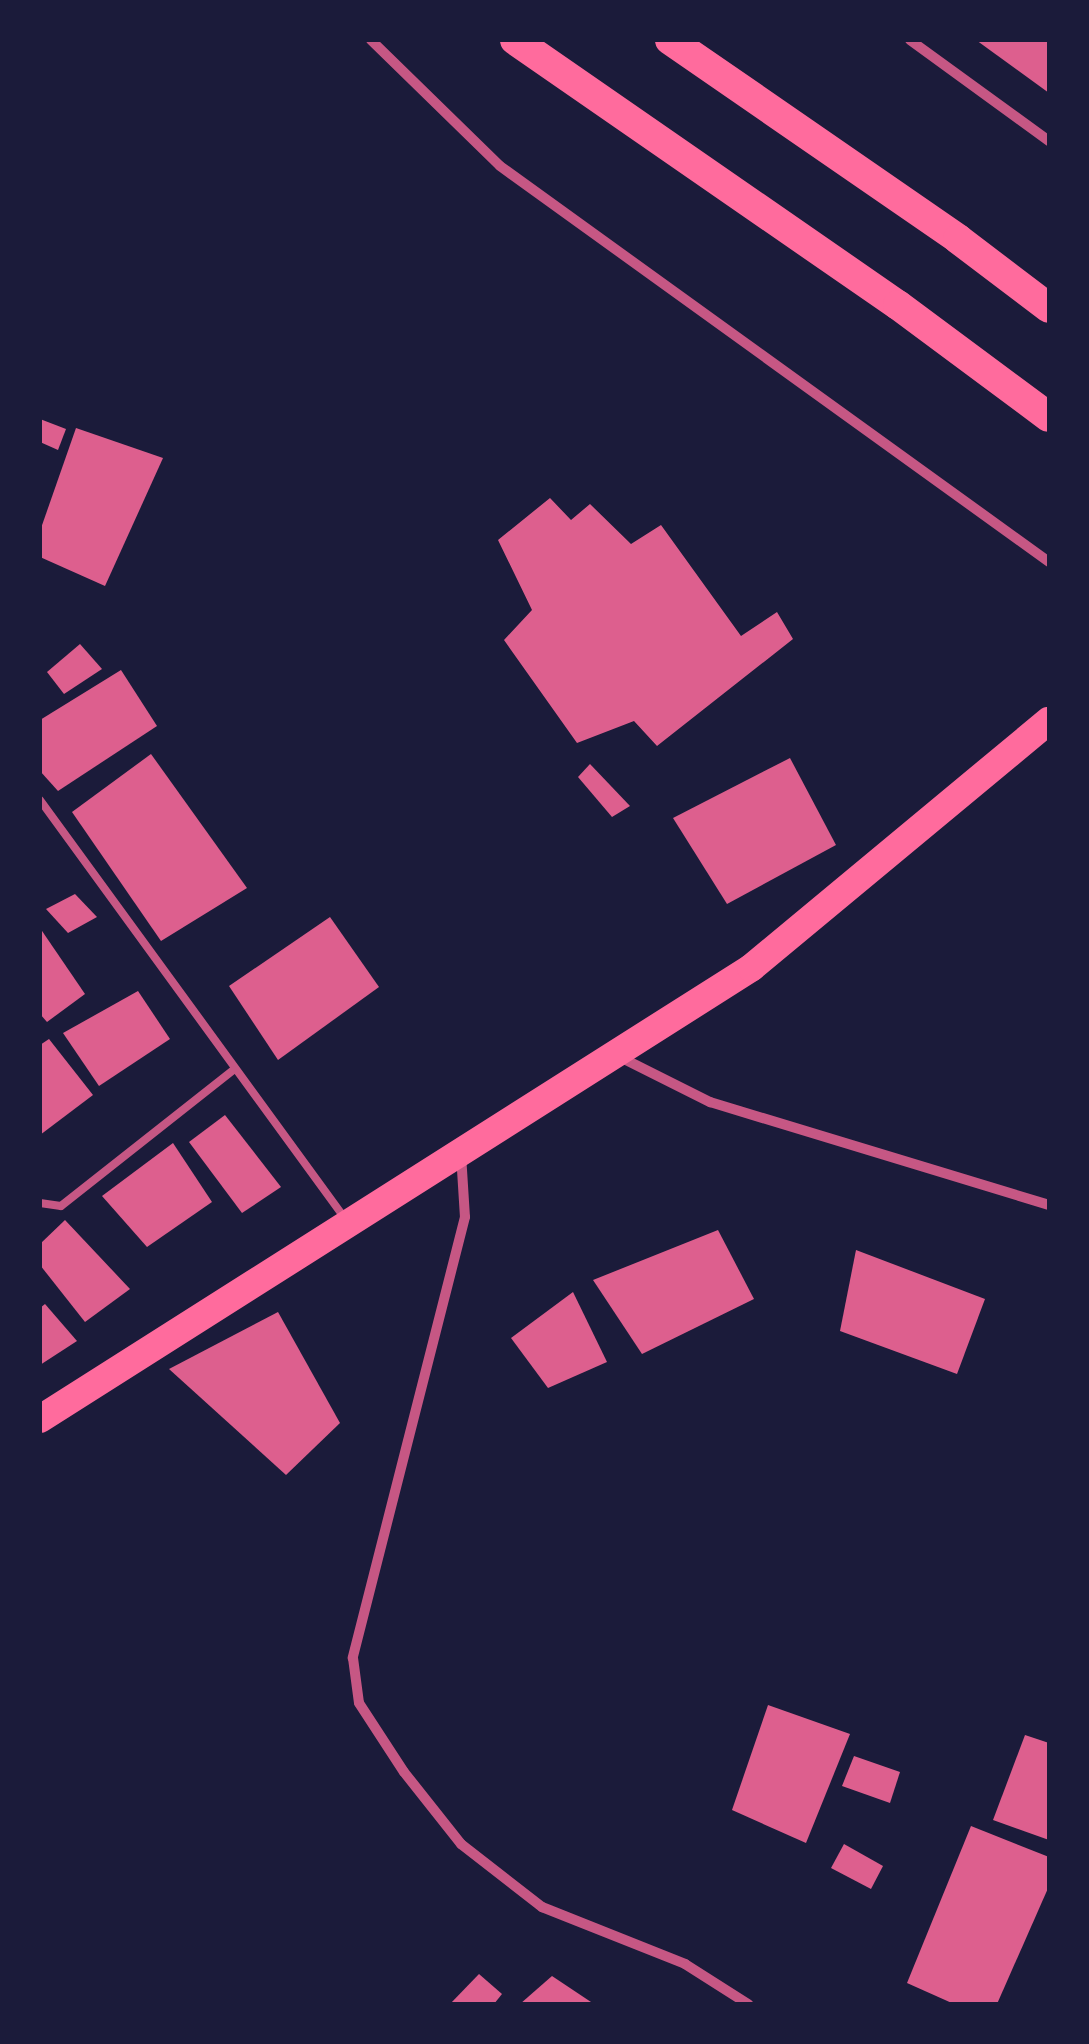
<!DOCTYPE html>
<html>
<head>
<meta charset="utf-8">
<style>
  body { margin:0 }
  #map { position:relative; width:1089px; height:2044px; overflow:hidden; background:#1b1b3a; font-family:Montserrat,sans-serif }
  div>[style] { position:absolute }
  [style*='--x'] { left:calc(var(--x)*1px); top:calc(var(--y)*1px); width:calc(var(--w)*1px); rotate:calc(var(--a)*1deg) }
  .building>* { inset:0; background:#dd5f8e }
  .service>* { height:8px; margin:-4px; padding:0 4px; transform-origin:4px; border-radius:4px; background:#c65784 }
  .minor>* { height:10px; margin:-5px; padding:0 5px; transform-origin:5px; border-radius:5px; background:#c65784 }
  .trunk>* { height:28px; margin:-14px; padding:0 14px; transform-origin:14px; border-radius:14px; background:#ff6b9d }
  .motorway>* { height:30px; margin:-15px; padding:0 15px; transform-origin:15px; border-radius:15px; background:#ff6b9d }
  span { translate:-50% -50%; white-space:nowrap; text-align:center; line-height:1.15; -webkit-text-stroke:9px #1b1b3a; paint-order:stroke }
  .frame { position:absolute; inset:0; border:42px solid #1b1b3a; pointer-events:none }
</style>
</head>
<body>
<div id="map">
  <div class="building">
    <div style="clip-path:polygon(976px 40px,1049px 40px,1049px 93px)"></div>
    <div style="clip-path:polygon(40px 419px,66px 429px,58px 450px,40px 442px)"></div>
    <div style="clip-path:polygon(76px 428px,163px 458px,105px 586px,40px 557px,40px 531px)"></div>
    <div style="clip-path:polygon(550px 498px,571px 520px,590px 504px,631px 544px,661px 525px,741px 636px,777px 612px,793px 639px,657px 746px,634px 721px,577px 743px,504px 640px,532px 610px,498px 540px)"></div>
    <div style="clip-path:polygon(80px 644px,102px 669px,64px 694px,47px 672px)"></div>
    <div style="clip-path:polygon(121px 670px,157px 726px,58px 791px,40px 771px,40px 720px)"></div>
    <div style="clip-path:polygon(151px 754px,247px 888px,161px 941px,72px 812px)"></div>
    <div style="clip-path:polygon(790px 758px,836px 845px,727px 904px,673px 818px)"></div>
    <div style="clip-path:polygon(590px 764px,630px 806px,612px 817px,578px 777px)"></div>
    <div style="clip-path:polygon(75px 894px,97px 917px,68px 933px,46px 909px)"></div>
    <div style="clip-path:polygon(330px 917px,379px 987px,278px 1060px,229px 986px)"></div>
    <div style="clip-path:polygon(40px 928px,85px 994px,47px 1022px,40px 1014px)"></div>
    <div style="clip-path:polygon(138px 991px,170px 1039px,99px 1086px,63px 1033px)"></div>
    <div style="clip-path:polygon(49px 1039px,93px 1095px,40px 1135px,40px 1045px)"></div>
    <div style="clip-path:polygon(225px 1115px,281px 1187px,242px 1213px,189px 1142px)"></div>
    <div style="clip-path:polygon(173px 1143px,212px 1202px,147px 1247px,102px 1196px)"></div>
    <div style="clip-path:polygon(65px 1220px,130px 1289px,85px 1322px,40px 1265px,40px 1244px)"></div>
    <div style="clip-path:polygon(718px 1230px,754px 1299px,642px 1354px,593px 1280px)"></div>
    <div style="clip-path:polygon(856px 1250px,985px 1299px,957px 1374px,840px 1331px)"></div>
    <div style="clip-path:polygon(573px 1292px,607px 1362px,548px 1388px,511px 1338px)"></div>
    <div style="clip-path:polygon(45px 1304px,77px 1341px,40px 1365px,40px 1308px)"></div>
    <div style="clip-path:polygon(278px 1312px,340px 1423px,286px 1475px,169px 1369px)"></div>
    <div style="clip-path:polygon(768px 1705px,850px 1734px,806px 1843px,732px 1810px)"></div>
    <div style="clip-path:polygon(1025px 1735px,1049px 1743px,1049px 1840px,993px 1820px)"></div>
    <div style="clip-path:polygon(854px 1756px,900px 1772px,890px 1803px,842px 1786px)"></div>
    <div style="clip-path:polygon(971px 1826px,1049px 1857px,1049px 1886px,997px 2004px,954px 2004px,907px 1983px)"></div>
    <div style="clip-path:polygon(844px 1844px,883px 1866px,871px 1889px,831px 1868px)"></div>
    <div style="clip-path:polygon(479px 1974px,502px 1994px,494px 2004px,450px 2004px)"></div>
    <div style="clip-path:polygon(552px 1976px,594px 2004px,520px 2004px)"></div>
  </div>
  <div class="service">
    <div style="--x:40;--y:800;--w:520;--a:53.92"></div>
    <div style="--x:40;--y:1203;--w:21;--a:8"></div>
    <div style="--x:61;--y:1206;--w:219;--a:-38.3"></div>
  </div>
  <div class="minor">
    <div style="--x:371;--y:40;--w:180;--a:44.3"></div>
    <div style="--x:500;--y:166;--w:677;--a:35.8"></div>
    <div style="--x:910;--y:40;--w:172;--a:36"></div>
    <div style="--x:620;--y:1057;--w:101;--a:26.6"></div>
    <div style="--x:710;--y:1102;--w:354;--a:16.9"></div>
    <div style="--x:461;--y:1154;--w:63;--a:86.4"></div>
    <div style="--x:465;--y:1217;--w:455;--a:104.3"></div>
    <div style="--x:353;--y:1658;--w:45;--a:82.4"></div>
    <div style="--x:359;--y:1703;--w:82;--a:56.9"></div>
    <div style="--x:404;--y:1772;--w:92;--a:51.6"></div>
    <div style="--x:461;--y:1844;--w:103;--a:37.9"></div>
    <div style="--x:542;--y:1907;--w:154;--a:21.7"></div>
    <div style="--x:685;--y:1964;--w:75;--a:32.4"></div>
  </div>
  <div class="trunk">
    <div style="--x:40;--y:1419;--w:842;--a:-32.39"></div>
    <div style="--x:751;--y:968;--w:387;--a:-39.7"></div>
  </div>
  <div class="motorway">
    <div style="--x:515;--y:40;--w:466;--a:34.7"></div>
    <div style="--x:898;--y:305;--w:188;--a:36.6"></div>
    <div style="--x:670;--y:40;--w:350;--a:34.6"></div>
    <div style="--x:958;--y:239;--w:114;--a:37.2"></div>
  </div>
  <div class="frame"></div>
</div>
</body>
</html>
